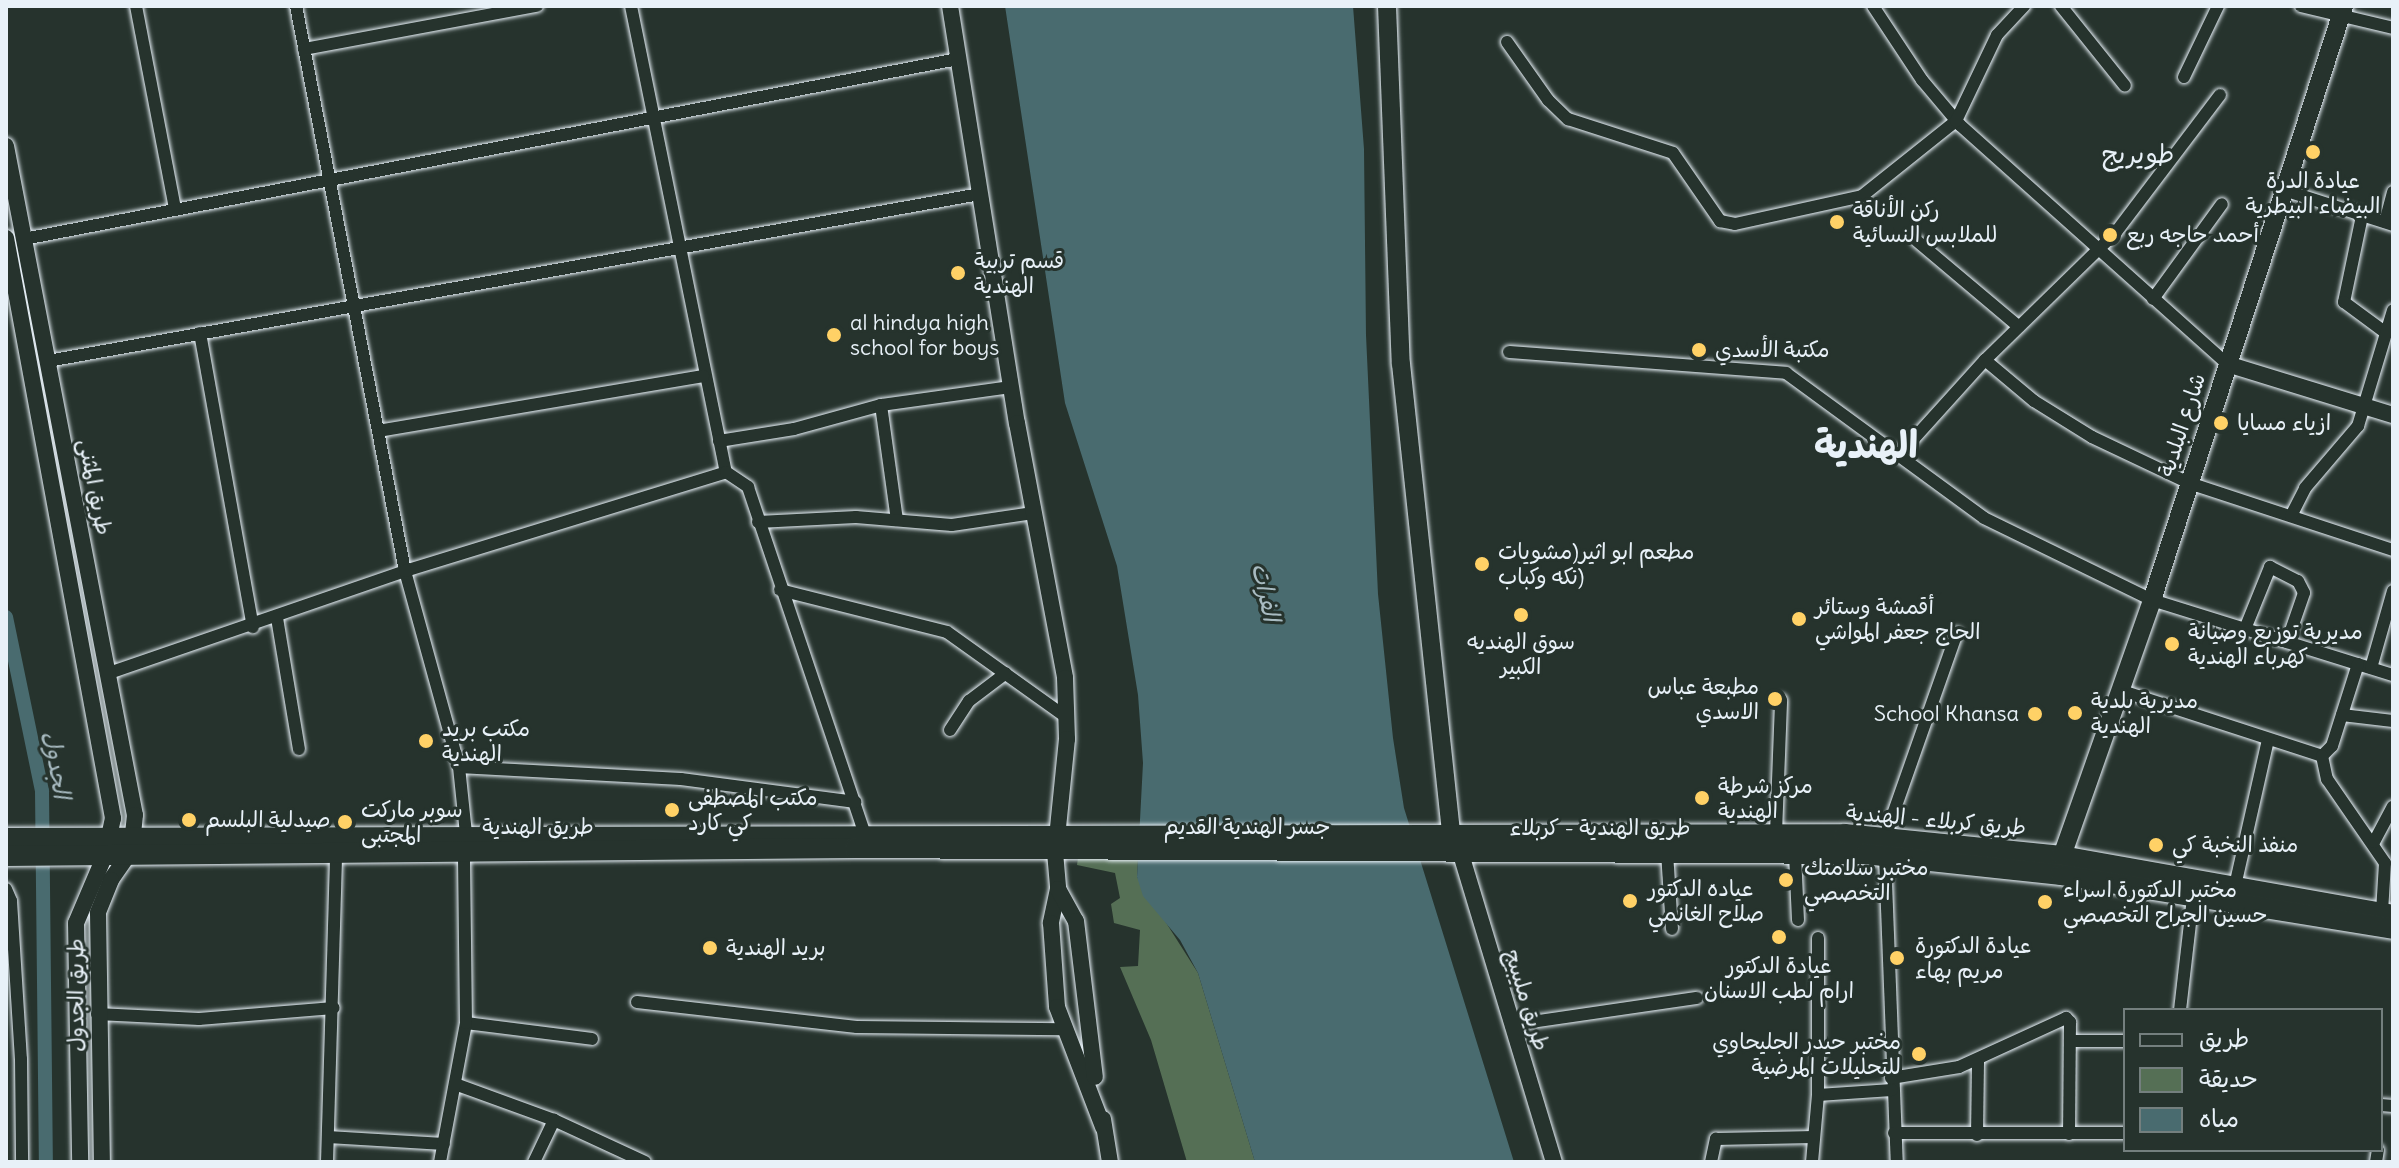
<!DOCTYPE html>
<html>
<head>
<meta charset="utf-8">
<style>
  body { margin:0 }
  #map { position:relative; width:2399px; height:1168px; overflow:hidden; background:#26332d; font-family:Delius,"Playpen Sans Arabic",sans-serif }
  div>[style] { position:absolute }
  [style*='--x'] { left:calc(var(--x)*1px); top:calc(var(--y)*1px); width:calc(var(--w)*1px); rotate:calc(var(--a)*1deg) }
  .green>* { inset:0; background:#556f55 }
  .water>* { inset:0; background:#496b6f }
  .canal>* { height:14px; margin:-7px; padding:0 7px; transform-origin:7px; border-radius:7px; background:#496b6f }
  .roads { filter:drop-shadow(0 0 2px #e8f1f8) drop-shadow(0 0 2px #e8f1f8) }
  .minor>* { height:12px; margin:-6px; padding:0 6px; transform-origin:6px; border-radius:6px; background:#26332d }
  .tertiary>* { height:16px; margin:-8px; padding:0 8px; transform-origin:8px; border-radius:8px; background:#26332d }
  .secondary>* { height:18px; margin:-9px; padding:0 9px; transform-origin:9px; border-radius:9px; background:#26332d }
  .primary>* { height:20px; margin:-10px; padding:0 10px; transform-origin:10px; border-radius:10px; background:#26332d }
  .dots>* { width:22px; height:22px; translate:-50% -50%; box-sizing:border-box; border:4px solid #26332d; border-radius:50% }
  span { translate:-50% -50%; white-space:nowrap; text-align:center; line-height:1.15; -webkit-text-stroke:6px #26332d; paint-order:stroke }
  .poi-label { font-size:22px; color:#e8f1f8 }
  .left { translate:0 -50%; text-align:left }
  .right { translate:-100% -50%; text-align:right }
  .street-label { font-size:22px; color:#e8f1f8 }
  .water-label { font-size:24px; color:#a8bbc1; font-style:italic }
  .quarter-label { font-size:26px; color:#e8f1f8 }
  .town-label { font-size:38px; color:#e8f1f8; font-weight:700 }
  .frame { position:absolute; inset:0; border:8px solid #e8f1f8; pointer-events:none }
  .legend { position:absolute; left:2123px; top:1008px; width:260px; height:144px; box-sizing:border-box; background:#26332d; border:2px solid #747f7e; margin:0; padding:10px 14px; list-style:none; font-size:24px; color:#e8f1f8 }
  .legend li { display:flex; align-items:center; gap:16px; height:40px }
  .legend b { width:40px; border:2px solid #747f7e }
</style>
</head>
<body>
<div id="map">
  <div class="green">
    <div style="clip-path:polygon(1078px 858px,1138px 860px,1137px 877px,1198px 973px,1255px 1162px,1187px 1162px,1151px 1040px,1120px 967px,1138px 966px,1140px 930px,1114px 923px,1111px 904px,1120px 898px,1115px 873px,1077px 865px)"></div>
  </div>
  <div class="water">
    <div style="clip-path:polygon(1005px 6px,1353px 6px,1364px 149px,1366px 335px,1378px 594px,1393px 738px,1404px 808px,1514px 1162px,1255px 1162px,1198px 973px,1180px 940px,1143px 896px,1137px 877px,1143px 763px,1138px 695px,1117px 566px,1065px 403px)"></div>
  </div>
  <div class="canal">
    <div style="--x:6;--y:617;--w:178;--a:78.3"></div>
    <div style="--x:42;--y:791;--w:371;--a:89.4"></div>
  </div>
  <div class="roads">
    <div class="minor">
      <div style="--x:136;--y:6;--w:207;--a:79.1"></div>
      <div style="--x:296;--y:6;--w:575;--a:79.08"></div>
      <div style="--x:405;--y:571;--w:203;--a:74.6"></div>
      <div style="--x:459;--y:767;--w:67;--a:84"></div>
      <div style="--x:631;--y:6;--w:476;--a:78.5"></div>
      <div style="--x:1873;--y:6;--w:89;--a:56.5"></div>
      <div style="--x:1922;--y:80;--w:59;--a:49.8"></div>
      <div style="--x:1960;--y:125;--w:358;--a:41.8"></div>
      <div style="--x:2061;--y:6;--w:102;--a:51.3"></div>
      <div style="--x:2301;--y:6;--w:95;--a:13.4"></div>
      <div style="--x:1507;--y:42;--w:71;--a:54.7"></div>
      <div style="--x:1548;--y:100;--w:28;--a:44"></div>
      <div style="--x:1568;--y:119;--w:110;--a:17.9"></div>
      <div style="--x:1673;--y:153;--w:83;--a:55.3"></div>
      <div style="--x:1720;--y:221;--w:15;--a:11"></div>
      <div style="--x:1735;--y:224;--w:130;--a:-12.4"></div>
      <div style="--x:1862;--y:196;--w:120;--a:-38.6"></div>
      <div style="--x:1956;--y:121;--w:95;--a:-64.5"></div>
      <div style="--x:1997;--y:35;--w:40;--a:-47"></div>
      <div style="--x:304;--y:49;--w:237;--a:-10.5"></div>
      <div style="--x:2184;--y:77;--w:79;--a:-64.4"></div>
      <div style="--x:2284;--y:190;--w:114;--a:17.8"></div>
      <div style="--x:2362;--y:216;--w:88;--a:101.8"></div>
      <div style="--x:2344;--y:302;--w:52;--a:36.4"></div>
      <div style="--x:2385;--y:222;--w:31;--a:-75"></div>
      <div style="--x:24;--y:239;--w:951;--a:-10.91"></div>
      <div style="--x:1917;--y:241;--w:133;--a:40.1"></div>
      <div style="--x:2153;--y:299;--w:117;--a:-54"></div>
      <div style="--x:200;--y:333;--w:299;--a:79.8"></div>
      <div style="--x:1509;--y:352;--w:278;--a:4.3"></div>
      <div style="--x:1786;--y:373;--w:245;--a:36.2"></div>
      <div style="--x:1984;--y:518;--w:187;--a:26"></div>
      <div style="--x:2152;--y:600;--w:252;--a:17.3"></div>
      <div style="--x:1985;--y:360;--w:64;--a:39.9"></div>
      <div style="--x:2034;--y:401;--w:68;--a:31.8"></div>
      <div style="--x:2092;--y:437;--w:107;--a:25.4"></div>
      <div style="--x:2189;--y:483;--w:215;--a:18.2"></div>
      <div style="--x:48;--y:361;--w:947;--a:-10.16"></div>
      <div style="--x:881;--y:405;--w:116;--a:82.1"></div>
      <div style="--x:378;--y:431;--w:330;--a:-9.6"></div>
      <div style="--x:719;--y:441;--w:76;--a:-9.1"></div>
      <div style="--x:794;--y:429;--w:90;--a:-15.4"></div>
      <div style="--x:881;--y:405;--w:131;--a:-7.9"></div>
      <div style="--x:1900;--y:454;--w:127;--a:-47.9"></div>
      <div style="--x:1985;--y:360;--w:183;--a:-44.3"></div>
      <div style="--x:2116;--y:232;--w:172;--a:-52.8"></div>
      <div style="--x:2291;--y:516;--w:31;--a:-63"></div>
      <div style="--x:2305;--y:488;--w:82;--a:-49.5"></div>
      <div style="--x:2358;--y:426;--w:121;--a:-73.2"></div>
      <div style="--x:758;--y:522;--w:98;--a:-2.9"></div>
      <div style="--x:856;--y:517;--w:96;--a:4.8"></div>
      <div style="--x:952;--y:525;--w:82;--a:-8.4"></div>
      <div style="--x:780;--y:590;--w:172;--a:14.1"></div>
      <div style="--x:947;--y:632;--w:146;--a:35.5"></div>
      <div style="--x:277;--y:618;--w:133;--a:80.5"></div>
      <div style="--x:2245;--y:629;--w:67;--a:-68"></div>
      <div style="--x:2270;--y:567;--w:31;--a:27"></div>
      <div style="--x:2298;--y:581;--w:13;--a:63"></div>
      <div style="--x:2304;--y:593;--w:52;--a:109.1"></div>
      <div style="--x:2371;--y:668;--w:80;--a:-74.1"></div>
      <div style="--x:109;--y:673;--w:313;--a:-19"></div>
      <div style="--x:405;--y:571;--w:336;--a:-17.1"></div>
      <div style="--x:726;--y:472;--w:27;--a:34"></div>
      <div style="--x:748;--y:487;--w:366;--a:71.4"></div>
      <div style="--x:2119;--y:690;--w:213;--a:18"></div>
      <div style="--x:2322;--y:756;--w:14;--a:-45"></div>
      <div style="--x:2332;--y:746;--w:86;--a:-72.4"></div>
      <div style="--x:2342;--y:715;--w:51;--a:6.7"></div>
      <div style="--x:950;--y:730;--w:35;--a:-57"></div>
      <div style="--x:969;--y:701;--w:46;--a:-37.1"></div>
      <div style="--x:2322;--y:756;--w:24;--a:78"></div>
      <div style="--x:2327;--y:779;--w:102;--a:55.4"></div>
      <div style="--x:2385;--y:863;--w:49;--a:93.5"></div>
      <div style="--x:459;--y:767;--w:222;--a:3.1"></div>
      <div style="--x:681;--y:779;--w:176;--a:7.5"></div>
      <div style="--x:1776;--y:833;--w:133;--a:-87.8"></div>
      <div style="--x:1885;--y:837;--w:216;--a:-70.6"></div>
      <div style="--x:2374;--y:842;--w:40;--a:-62"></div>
      <div style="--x:1667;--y:852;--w:77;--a:86.3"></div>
      <div style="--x:1795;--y:854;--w:66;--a:87.4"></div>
      <div style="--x:1885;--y:856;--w:306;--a:87.8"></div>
      <div style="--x:2235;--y:886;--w:150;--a:-77.3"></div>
      <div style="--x:6;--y:889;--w:13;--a:67"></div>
      <div style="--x:11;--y:901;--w:158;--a:86.4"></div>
      <div style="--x:21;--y:1059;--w:103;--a:89.4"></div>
      <div style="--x:637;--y:1002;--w:221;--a:6.5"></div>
      <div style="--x:857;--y:1027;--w:206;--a:0.6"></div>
      <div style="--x:2180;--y:1010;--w:114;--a:-83.4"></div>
      <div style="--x:97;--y:1014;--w:102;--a:2.8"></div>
      <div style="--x:199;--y:1019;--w:135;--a:-4.7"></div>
      <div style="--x:466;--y:1023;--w:127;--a:7.2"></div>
      <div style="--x:1511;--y:1025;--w:188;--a:-8.3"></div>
      <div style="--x:2071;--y:1041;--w:54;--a:0"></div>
      <div style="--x:1891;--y:1078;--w:69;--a:-9.2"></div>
      <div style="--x:1959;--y:1067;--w:118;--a:-24.6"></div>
      <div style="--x:2066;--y:1018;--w:6;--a:45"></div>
      <div style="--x:2070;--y:1022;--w:112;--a:90.5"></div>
      <div style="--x:455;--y:1084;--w:105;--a:20"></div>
      <div style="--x:554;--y:1120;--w:100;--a:24.8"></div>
      <div style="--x:1818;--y:1095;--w:74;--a:-3.9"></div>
      <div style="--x:2381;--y:1105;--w:12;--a:5"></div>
      <div style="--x:1894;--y:1133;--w:231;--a:0"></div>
      <div style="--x:1977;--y:1135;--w:75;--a:-89.2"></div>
      <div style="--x:328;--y:1137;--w:116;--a:3.5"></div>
      <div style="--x:327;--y:1162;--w:309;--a:-88.3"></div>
      <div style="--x:440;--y:1162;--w:141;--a:-79.4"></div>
      <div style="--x:466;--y:1023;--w:172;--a:-90.7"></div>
      <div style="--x:534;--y:1162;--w:47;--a:-64.5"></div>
      <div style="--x:1711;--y:1162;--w:24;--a:-78"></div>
      <div style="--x:1716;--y:1139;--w:98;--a:-1.2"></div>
      <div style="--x:1812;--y:1162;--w:67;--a:-84.9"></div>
      <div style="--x:1818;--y:1095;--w:157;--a:-90"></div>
      <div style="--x:2376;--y:1162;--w:12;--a:-81"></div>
    </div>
    <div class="tertiary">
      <div style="--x:950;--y:6;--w:422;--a:80.9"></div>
      <div style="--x:1017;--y:423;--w:259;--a:79.3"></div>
      <div style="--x:1065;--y:678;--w:61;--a:88.1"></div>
      <div style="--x:1067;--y:739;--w:99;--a:95.8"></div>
      <div style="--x:6;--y:146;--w:681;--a:79.09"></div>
      <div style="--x:135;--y:815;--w:36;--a:96"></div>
      <div style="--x:131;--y:851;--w:35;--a:125"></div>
      <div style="--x:111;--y:880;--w:35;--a:112"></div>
      <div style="--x:98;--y:913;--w:249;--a:89.1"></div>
      <div style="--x:6;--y:238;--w:590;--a:79.55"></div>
      <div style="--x:113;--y:818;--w:38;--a:102"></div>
      <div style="--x:105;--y:855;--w:74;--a:113.1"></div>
      <div style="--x:76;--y:923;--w:239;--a:89"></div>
      <div style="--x:2227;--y:364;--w:174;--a:17.1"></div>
      <div style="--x:1460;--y:851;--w:325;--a:73.2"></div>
      <div style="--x:1055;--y:852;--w:37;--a:85"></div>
      <div style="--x:1058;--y:889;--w:35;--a:102"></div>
      <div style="--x:1051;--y:923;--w:84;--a:85.9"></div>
      <div style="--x:1057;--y:1007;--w:129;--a:69"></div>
      <div style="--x:1058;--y:889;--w:37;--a:61"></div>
      <div style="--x:1076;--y:921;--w:157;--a:83.1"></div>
      <div style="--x:1103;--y:1119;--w:44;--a:80.8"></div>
    </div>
    <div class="secondary">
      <div style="--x:1387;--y:6;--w:358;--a:87.8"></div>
      <div style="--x:1401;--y:364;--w:473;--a:83.9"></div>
      <div style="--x:2062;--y:856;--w:271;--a:-70.6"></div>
      <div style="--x:2152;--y:600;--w:624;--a:-72.09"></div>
    </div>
    <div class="primary">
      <div style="--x:6;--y:838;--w:1839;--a:-0.12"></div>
      <div style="--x:1845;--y:834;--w:218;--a:5.8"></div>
      <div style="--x:2062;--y:856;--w:336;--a:10.1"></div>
      <div style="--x:6;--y:856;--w:849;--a:-0.54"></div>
      <div style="--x:855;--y:848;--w:1010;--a:0.34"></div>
      <div style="--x:1865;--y:854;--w:197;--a:6.1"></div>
      <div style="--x:2061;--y:875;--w:336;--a:9.2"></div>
    </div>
  </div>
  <div class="dots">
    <div style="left:2313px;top:152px;background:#ffd166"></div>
    <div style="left:1837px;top:222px;background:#ffd166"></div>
    <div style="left:2110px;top:235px;background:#ffd166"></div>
    <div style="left:958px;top:273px;background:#ffd166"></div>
    <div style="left:834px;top:335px;background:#ffd166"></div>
    <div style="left:1699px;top:350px;background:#ffd166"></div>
    <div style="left:2221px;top:423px;background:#ffd166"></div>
    <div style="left:1482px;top:564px;background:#ffd166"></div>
    <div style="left:1521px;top:615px;background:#ffd166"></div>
    <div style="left:1799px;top:619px;background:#ffd166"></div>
    <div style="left:2172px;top:644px;background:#ffd166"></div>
    <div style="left:1775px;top:699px;background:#ffd166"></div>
    <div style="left:2075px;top:713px;background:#ffd166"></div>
    <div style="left:2035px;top:714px;background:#ffd166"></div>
    <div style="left:426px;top:741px;background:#ffd166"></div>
    <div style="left:1702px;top:798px;background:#ffd166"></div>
    <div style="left:672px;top:810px;background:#ffd166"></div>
    <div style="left:189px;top:820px;background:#ffd166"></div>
    <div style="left:345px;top:822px;background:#ffd166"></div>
    <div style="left:2156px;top:845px;background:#ffd166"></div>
    <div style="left:1786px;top:880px;background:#ffd166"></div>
    <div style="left:1630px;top:901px;background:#ffd166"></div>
    <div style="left:2045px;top:902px;background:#ffd166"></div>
    <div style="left:1779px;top:937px;background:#ffd166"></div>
    <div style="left:710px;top:948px;background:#ffd166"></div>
    <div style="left:1897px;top:958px;background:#ffd166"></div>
    <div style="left:1919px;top:1054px;background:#ffd166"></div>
  </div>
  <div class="poi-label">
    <span style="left:2313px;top:193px">عيادة الدرة<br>البيضاء البيطرية</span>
    <span class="left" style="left:1853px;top:222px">ركن الأناقة<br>للملابس النسائية</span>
    <span class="left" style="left:2126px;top:235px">أحمد حاجه ربع</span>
    <span class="left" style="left:974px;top:273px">قسم تربية<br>الهندية</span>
    <span class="left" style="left:850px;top:335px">al hindya high<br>school for boys</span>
    <span class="left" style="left:1715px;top:350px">مكتبة الأسدي</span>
    <span class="left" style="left:2237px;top:423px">ازياء مسايا</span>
    <span class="left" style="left:1498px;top:564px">مطعم ابو اثير(مشويات<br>تكه وكباب)</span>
    <span class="left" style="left:1815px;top:619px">أقمشة وستائر<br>الحاج جعفر المواشي</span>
    <span class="left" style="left:2188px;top:644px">مديرية توزيع وصيانة<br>كهرباء الهندية</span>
    <span style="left:1521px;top:654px">سوق الهنديه<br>الكبير</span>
    <span class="right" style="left:1759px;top:699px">مطبعة عباس<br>الاسدي</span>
    <span class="left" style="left:2091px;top:713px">مديرية بلدية<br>الهندية</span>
    <span class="right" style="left:2019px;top:714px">School Khansa</span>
    <span class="left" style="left:442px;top:741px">مكتب بريد<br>الهندية</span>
    <span class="left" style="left:1718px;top:798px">مركز شرطة<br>الهندية</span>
    <span class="left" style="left:688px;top:810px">مكتب المصطفى<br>كي كارد</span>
    <span class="left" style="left:361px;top:822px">سوبر ماركت<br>المجتبى</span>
    <span class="left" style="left:205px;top:820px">صيدلية البلسم</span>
    <span class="left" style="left:2172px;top:845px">منفذ النخبة كي</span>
    <span class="left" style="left:1804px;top:880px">مختبر سلامتك<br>التخصصي</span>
    <span class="left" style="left:1648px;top:901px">عياده الدكتور<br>صلاح الغانمي</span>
    <span class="left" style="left:2063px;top:902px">مختبر الدكتورة اسراء<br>حسين الجراح التخصصي</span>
    <span class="left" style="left:1915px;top:958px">عيادة الدكتورة<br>مريم بهاء</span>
    <span class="left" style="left:726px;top:948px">بريد الهندية</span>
    <span style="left:1779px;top:978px">عيادة الدكتور<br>ارام لطب الاسنان</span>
    <span class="right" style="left:1901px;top:1054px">مختبر حيدر الجليحاوي<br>للتحليلات المرضية</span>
  </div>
  <div class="street-label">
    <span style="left:2182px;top:425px;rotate:-72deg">شارع البلدية</span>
    <span style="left:95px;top:487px;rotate:79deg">طريق المثنى</span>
    <span style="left:1936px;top:820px;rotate:5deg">طريق كربلاء - الهندية</span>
    <span style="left:538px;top:827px">طريق الهندية</span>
    <span style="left:1247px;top:827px">جسر الهندية القديم</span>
    <span style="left:1600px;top:828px">طريق الهندية - كربلاء</span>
    <span style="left:76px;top:995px;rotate:-90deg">طريق الجدول</span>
    <span style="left:1527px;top:1000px;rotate:73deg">طريق مليبيج</span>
  </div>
  <div class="water-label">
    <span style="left:1266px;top:592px;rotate:78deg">الفرات</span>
    <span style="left:57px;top:765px;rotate:81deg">الجدول</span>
  </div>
  <div class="quarter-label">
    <span style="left:2138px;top:154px">طويريج</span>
  </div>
  <div class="town-label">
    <span style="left:1866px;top:445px">الهندية</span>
  </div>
  <div class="frame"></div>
  <ul class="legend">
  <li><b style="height:10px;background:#26332d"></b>طريق</li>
  <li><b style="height:22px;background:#556f55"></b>حديقة</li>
  <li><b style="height:22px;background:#496b6f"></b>مياه</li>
  </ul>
</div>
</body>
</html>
